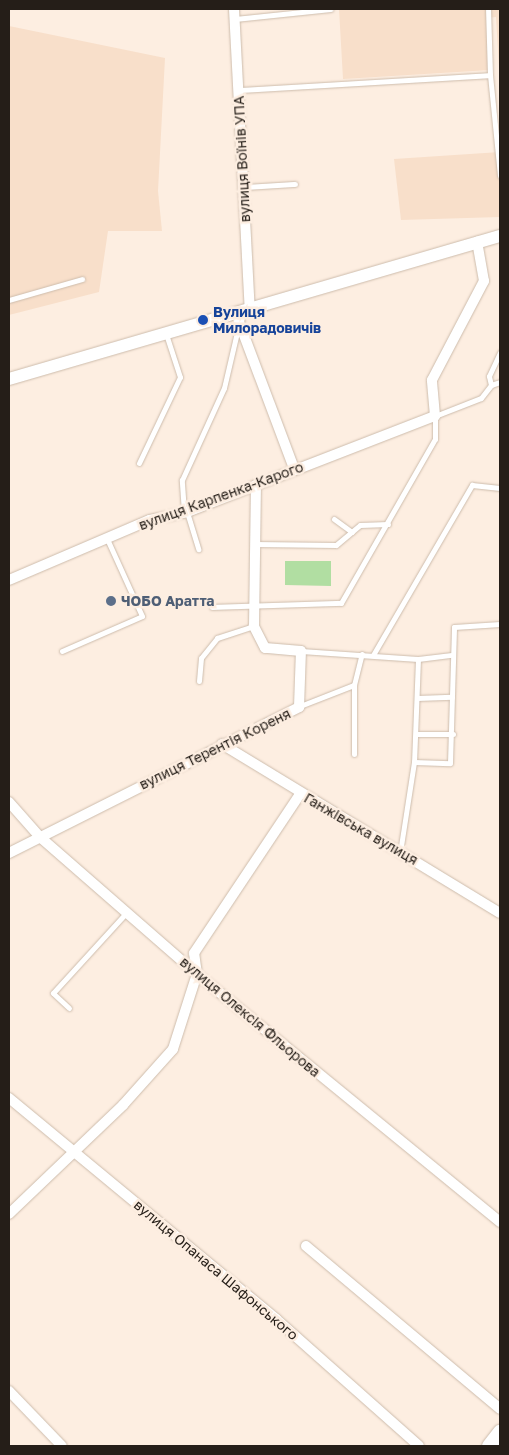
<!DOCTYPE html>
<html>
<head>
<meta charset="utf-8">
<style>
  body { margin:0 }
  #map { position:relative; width:509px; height:1455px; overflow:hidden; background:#fdeee1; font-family:"Golos Text",sans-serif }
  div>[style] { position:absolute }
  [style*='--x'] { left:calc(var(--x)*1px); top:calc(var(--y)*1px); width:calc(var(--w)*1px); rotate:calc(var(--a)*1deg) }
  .built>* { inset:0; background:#f8dfca }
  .green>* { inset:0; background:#b1dea2 }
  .roads { filter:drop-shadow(0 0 1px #cdbcac) drop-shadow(0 0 1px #cdbcac) }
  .service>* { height:5px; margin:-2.5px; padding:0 2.5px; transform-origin:2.5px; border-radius:2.5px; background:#fff }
  .minor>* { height:10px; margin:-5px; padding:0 5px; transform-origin:5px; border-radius:5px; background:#fff }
  .tertiary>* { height:12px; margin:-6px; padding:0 6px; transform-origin:6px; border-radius:6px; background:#fff }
  .secondary>* { height:14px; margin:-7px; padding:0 7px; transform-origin:7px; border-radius:7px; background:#fff }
  .dots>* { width:14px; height:14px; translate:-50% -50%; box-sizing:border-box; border:2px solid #fdeee1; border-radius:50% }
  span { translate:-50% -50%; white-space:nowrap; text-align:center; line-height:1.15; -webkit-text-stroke:5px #fdeee1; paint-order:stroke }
  .street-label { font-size:14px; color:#251e18 }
  .transit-label { font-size:14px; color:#164399; font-weight:700 }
  .left { translate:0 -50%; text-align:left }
  .service-label { font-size:14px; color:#4e5e75; font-weight:700 }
  .frame { position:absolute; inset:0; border:10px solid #251e18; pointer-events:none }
</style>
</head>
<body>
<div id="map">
  <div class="built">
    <div style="clip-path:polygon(339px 9px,500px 9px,500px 84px,496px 17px,486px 18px,489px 70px,343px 79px)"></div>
    <div style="clip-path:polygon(9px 26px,165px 58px,158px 191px,162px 231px,108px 231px,99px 292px,9px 315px)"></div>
    <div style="clip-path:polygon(500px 152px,500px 217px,401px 220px,394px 159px)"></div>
  </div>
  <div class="green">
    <div style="clip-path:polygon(285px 561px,331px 561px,331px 586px,285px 585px)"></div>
  </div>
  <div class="roads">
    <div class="service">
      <div style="--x:235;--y:19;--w:96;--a:-6"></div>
      <div style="--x:490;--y:75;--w:101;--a:84.3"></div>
      <div style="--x:239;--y:90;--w:251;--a:-3.4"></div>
      <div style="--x:490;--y:75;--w:66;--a:-91.7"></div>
      <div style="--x:244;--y:187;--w:51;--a:-3.4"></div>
      <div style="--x:9;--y:300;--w:76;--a:-16"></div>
      <div style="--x:491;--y:385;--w:9;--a:-18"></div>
      <div style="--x:139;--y:463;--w:95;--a:-64.5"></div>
      <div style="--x:180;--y:377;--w:45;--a:-108"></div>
      <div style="--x:184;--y:512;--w:32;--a:-94"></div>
      <div style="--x:182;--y:480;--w:101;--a:-65.5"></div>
      <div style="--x:224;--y:388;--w:62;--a:-76.9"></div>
      <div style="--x:187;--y:512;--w:39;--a:73"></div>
      <div style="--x:334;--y:519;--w:22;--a:36"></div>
      <div style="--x:255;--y:544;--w:81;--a:0.7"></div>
      <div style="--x:336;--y:545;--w:31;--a:-40"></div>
      <div style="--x:360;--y:525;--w:28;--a:-2"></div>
      <div style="--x:212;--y:607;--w:129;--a:-1.8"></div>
      <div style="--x:341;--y:603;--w:189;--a:-60.2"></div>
      <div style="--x:435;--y:439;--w:23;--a:-90"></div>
      <div style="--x:435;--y:416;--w:49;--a:-21.4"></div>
      <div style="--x:481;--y:398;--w:16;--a:-52"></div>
      <div style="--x:491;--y:385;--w:9;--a:-103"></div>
      <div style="--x:489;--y:376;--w:26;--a:-65"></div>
      <div style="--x:62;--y:651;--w:87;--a:-23.6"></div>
      <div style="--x:142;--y:616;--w:82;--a:-114.4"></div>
      <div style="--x:301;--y:651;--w:117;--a:3.9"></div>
      <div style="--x:418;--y:659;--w:103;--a:92.2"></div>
      <div style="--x:414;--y:762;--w:91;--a:98.8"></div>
      <div style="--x:373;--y:655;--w:197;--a:-59.8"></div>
      <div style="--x:472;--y:485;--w:28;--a:6"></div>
      <div style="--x:418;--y:659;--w:34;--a:-7"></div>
      <div style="--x:199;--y:681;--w:23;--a:-85"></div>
      <div style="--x:201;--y:658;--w:26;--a:-51"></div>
      <div style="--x:217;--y:638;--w:39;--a:-18"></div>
      <div style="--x:417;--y:698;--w:35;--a:-2"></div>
      <div style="--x:300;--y:706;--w:58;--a:-21.3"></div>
      <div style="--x:354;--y:685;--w:32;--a:-76"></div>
      <div style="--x:416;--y:734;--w:37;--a:0"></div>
      <div style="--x:354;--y:754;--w:69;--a:-90"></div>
      <div style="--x:414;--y:762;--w:36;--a:2"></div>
      <div style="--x:450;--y:763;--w:136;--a:-88.3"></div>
      <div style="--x:454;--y:627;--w:46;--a:-3.7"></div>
      <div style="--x:69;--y:1008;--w:22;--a:-137"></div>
      <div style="--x:53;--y:993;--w:110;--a:-47.6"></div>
    </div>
    <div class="minor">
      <div style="--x:234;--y:9;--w:301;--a:87"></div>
      <div style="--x:241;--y:313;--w:9;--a:103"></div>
      <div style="--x:239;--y:322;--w:156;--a:69.4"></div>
      <div style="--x:9;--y:580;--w:153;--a:-23.1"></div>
      <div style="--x:150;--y:520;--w:38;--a:-12"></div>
      <div style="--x:187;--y:512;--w:266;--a:-21.2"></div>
      <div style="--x:435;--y:416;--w:36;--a:-95"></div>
      <div style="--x:432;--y:380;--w:112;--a:-62.3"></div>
      <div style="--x:484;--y:281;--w:40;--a:-100"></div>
      <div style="--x:222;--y:744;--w:325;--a:31.3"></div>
      <div style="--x:9;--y:802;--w:47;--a:48.5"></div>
      <div style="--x:40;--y:837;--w:208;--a:41.1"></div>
      <div style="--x:197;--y:974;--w:392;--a:39.3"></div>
      <div style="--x:9;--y:853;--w:325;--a:-26.7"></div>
      <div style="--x:299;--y:707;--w:56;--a:-88"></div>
      <div style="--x:301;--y:651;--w:36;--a:-175"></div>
      <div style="--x:265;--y:648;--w:25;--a:-117"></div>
      <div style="--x:254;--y:626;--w:141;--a:-89.2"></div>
      <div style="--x:9;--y:1098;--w:347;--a:39.6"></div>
      <div style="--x:276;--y:1319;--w:191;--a:41.6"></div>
      <div style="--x:9;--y:1214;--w:158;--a:-43.7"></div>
      <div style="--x:123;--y:1105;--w:75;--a:-48.2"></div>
      <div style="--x:173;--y:1049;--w:79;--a:-72.3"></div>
      <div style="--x:197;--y:974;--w:21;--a:-98"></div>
      <div style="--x:194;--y:953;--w:191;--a:-56.3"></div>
      <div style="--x:306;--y:1246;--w:253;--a:40"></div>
      <div style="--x:9;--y:1391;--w:76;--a:46.1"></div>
    </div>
    <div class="tertiary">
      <div style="--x:9;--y:379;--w:511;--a:-16.24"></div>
    </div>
    <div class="secondary">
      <div style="--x:489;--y:1446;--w:18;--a:-52"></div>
    </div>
  </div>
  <div class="dots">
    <div style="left:203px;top:320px;background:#1a4fb4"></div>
    <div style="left:111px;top:601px;background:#5c6f8a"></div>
  </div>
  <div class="street-label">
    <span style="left:242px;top:159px;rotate:-93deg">вулиця Воїнів УПА</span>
    <span style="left:221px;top:496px;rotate:-20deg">вулиця Карпенка-Карого</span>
    <span style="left:215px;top:749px;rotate:-26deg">вулиця Терентія Кореня</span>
    <span style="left:361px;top:829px;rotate:30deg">Ганжівська вулиця</span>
    <span style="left:250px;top:1017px;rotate:40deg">вулиця Олексія Фльорова</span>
    <span style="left:216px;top:1270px;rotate:40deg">вулиця Опанаса Шафонського</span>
  </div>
  <div class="transit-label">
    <span class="left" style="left:213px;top:320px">Вулиця<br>Милорадовичів</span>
  </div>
  <div class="service-label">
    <span class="left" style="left:121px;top:601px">ЧОБО Аратта</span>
  </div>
  <div class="frame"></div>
</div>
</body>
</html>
